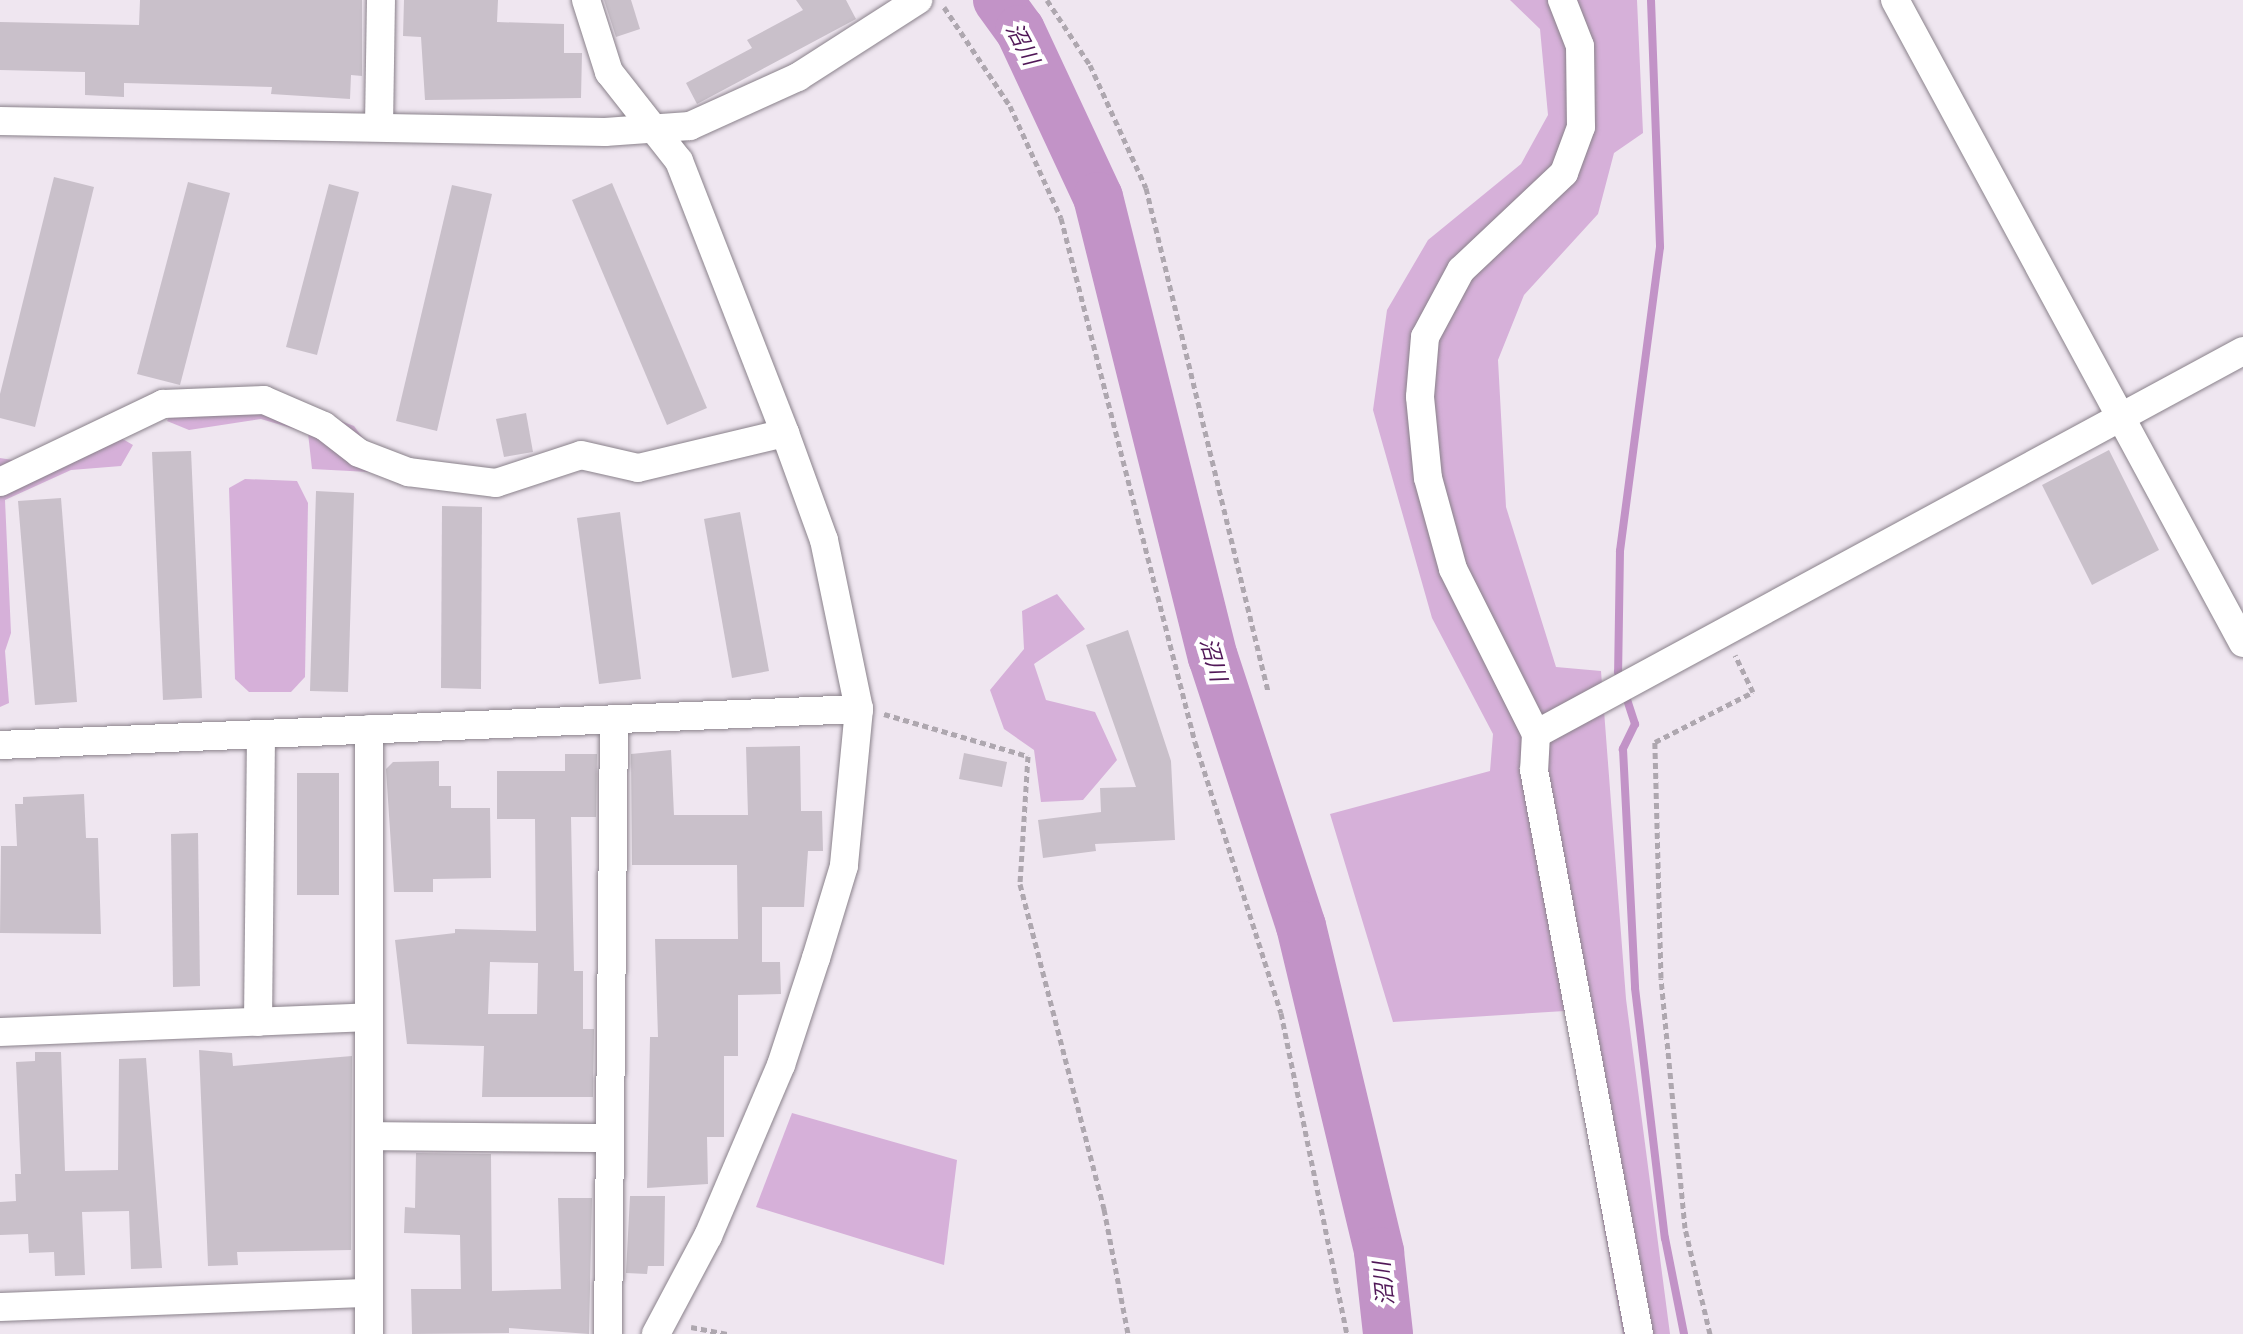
<!DOCTYPE html>
<html>
<head>
<meta charset="utf-8">
<style>
  body { margin:0 }
  #map { position:relative; width:2243px; height:1334px; overflow:hidden; background:#efe6f0; font-family:Georgia,"Noto Sans JP",serif }
  div>[style] { position:absolute }
  [style*='--x'] { left:calc(var(--x)*1px); top:calc(var(--y)*1px); width:calc(var(--w)*1px); rotate:calc(var(--a)*1deg) }
  .green>* { inset:0; background:#d6b0d9 }
  .stream>* { height:8px; margin:-4px; padding:0 4px; transform-origin:4px; border-radius:4px; background:#c293c7 }
  .river>* { height:50px; margin:-25px; padding:0 25px; transform-origin:25px; border-radius:25px; background:#c293c7 }
  .building>* { inset:0; background:#c9c0ca }
  .path>* { height:5px; margin-top:-2.5px; transform-origin:0; background:repeating-linear-gradient(90deg,#aea7af 0 6px,transparent 0 10px) }
  .roads { filter:drop-shadow(0 0 2px #8a828b) drop-shadow(0 0 2px #8a828b) }
  .minor>* { height:28px; margin:-14px; padding:0 14px; transform-origin:14px; border-radius:14px; background:#fff }
  span { translate:-50% -50%; white-space:nowrap; text-align:center; line-height:1.15; -webkit-text-stroke:8px #fff; paint-order:stroke }
  .water-label { font-size:22px; color:#501757; font-style:italic }
</style>
</head>
<body>
<div id="map">
  <div class="green">
    <div style="clip-path:polygon(1510px 0,1637px 0,1643px 133px,1614px 153px,1598px 214px,1524px 295px,1498px 360px,1506px 507px,1556px 667px,1601px 671px,1626px 999px,1670px 1334px,1623px 1334px,1565px 1011px,1393px 1022px,1330px 814px,1490px 771px,1493px 734px,1432px 618px,1373px 410px,1387px 310px,1428px 240px,1521px 164px,1548px 115px,1540px 29px)"></div>
    <div style="clip-path:polygon(260px 390px,354px 426px,374px 453px,369px 472px,312px 469px,308px 433px,261px 419px,189px 430px,167px 421px,178px 401px)"></div>
    <div style="clip-path:polygon(114px 434px,133px 445px,121px 466px,71px 470px,5px 500px,11px 633px,5px 651px,9px 703px,0 707px,0 458px,50px 466px)"></div>
    <div style="clip-path:polygon(245px 479px,297px 481px,308px 503px,305px 677px,291px 692px,249px 692px,235px 679px,229px 488px)"></div>
    <div style="clip-path:polygon(1057px 594px,1085px 629px,1034px 664px,1046px 700px,1095px 712px,1117px 760px,1083px 800px,1041px 802px,1034px 750px,1004px 729px,990px 690px,1024px 649px,1022px 611px)"></div>
    <div style="clip-path:polygon(792px 1113px,957px 1160px,944px 1265px,756px 1207px)"></div>
  </div>
  <div class="stream">
    <div style="--x:1651;--y:0;--w:247;--a:87.9"></div>
    <div style="--x:1660;--y:247;--w:307;--a:97.5"></div>
    <div style="--x:1620;--y:551;--w:121;--a:90.9"></div>
    <div style="--x:1618;--y:672;--w:55;--a:71.9"></div>
    <div style="--x:1635;--y:724;--w:28;--a:116"></div>
    <div style="--x:1623;--y:749;--w:239;--a:87.1"></div>
    <div style="--x:1635;--y:988;--w:252;--a:83.2"></div>
    <div style="--x:1665;--y:1238;--w:98;--a:78.8"></div>
  </div>
  <div class="river">
    <div style="--x:998;--y:0;--w:37;--a:54"></div>
    <div style="--x:1020;--y:30;--w:184;--a:65"></div>
    <div style="--x:1098;--y:197;--w:474;--a:76"></div>
    <div style="--x:1213;--y:657;--w:283;--a:71.9"></div>
    <div style="--x:1301;--y:926;--w:335;--a:76.5"></div>
    <div style="--x:1379;--y:1252;--w:82;--a:83.7"></div>
  </div>
  <div class="building">
    <div style="clip-path:polygon(140px 0,362px 0,362px 76px,351px 75px,350px 99px,271px 94px,272px 87px,124px 83px,124px 97px,85px 95px,85px 72px,0 70px,0 22px,139px 25px)"></div>
    <div style="clip-path:polygon(404px 0,498px 0,497px 22px,564px 24px,564px 53px,582px 53px,581px 98px,425px 100px,421px 37px,403px 36px)"></div>
    <div style="clip-path:polygon(604px 0,631px 0,640px 29px,616px 37px)"></div>
    <div style="clip-path:polygon(796px 0,846px 0,856px 19px,697px 104px,686px 83px,752px 48px,747px 40px,803px 10px)"></div>
    <div style="clip-path:polygon(54px 177px,94px 187px,35px 427px,0 418px,0 394px)"></div>
    <div style="clip-path:polygon(188px 182px,230px 193px,180px 385px,137px 374px)"></div>
    <div style="clip-path:polygon(612px 183px,707px 408px,667px 425px,572px 200px)"></div>
    <div style="clip-path:polygon(329px 184px,359px 192px,317px 355px,286px 347px)"></div>
    <div style="clip-path:polygon(452px 185px,492px 194px,437px 431px,396px 421px)"></div>
    <div style="clip-path:polygon(526px 413px,533px 452px,504px 457px,496px 419px)"></div>
    <div style="clip-path:polygon(2109px 450px,2159px 550px,2092px 585px,2042px 485px)"></div>
    <div style="clip-path:polygon(191px 451px,202px 698px,163px 700px,152px 452px)"></div>
    <div style="clip-path:polygon(316px 491px,354px 493px,348px 692px,310px 691px)"></div>
    <div style="clip-path:polygon(61px 498px,77px 702px,35px 705px,18px 501px)"></div>
    <div style="clip-path:polygon(442px 506px,482px 507px,481px 689px,441px 688px)"></div>
    <div style="clip-path:polygon(620px 512px,641px 679px,599px 684px,577px 518px)"></div>
    <div style="clip-path:polygon(740px 512px,769px 671px,732px 678px,704px 519px)"></div>
    <div style="clip-path:polygon(1128px 630px,1171px 761px,1175px 840px,1095px 844px,1096px 851px,1043px 858px,1038px 820px,1101px 812px,1100px 788px,1136px 787px,1086px 645px)"></div>
    <div style="clip-path:polygon(800px 746px,801px 811px,822px 811px,823px 851px,808px 851px,804px 907px,762px 907px,762px 962px,780px 962px,781px 994px,738px 995px,738px 1056px,724px 1056px,724px 1137px,707px 1137px,708px 1184px,647px 1188px,650px 1037px,658px 1037px,655px 939px,738px 939px,737px 865px,632px 865px,631px 754px,671px 750px,674px 815px,748px 815px,746px 747px)"></div>
    <div style="clip-path:polygon(964px 753px,1007px 762px,1002px 787px,959px 779px)"></div>
    <div style="clip-path:polygon(evenodd,565px 754px,597px 754px,596px 817px,571px 817px,574px 971px,583px 971px,583px 1029px,594px 1029px,593px 1097px,482px 1097px,484px 1046px,407px 1044px,395px 940px,455px 933px,455px 929px,536px 931px,535px 819px,497px 819px,497px 771px,565px 771px,565px 754px,490px 962px,538px 963px,537px 1014px,488px 1014px,490px 962px)"></div>
    <div style="clip-path:polygon(439px 761px,439px 786px,451px 786px,451px 808px,490px 808px,491px 878px,433px 879px,433px 892px,394px 892px,386px 769px,393px 762px)"></div>
    <div style="clip-path:polygon(297px 773px,339px 773px,339px 895px,297px 895px)"></div>
    <div style="clip-path:polygon(84px 794px,86px 838px,98px 838px,101px 934px,0 933px,1px 846px,17px 846px,15px 804px,23px 804px,23px 797px)"></div>
    <div style="clip-path:polygon(198px 833px,200px 986px,173px 987px,171px 834px)"></div>
    <div style="clip-path:polygon(199px 1050px,232px 1053px,233px 1066px,352px 1056px,351px 1250px,237px 1252px,238px 1265px,208px 1266px)"></div>
    <div style="clip-path:polygon(35px 1052px,61px 1052px,65px 1171px,118px 1170px,119px 1059px,146px 1058px,162px 1268px,131px 1269px,129px 1211px,82px 1212px,85px 1275px,55px 1276px,54px 1252px,29px 1253px,28px 1234px,0 1235px,0 1202px,16px 1201px,15px 1174px,21px 1174px,16px 1062px,35px 1061px)"></div>
    <div style="clip-path:polygon(416px 1153px,491px 1154px,492px 1291px,561px 1289px,558px 1198px,592px 1198px,589px 1334px,509px 1328px,509px 1333px,412px 1334px,411px 1289px,461px 1289px,460px 1235px,404px 1233px,405px 1207px,415px 1208px)"></div>
    <div style="clip-path:polygon(630px 1196px,665px 1196px,664px 1266px,648px 1266px,647px 1274px,626px 1273px)"></div>
  </div>
  <div class="path">
    <div style="--x:1047;--y:0;--w:78;--a:56.5"></div>
    <div style="--x:1090;--y:65;--w:135;--a:65.5"></div>
    <div style="--x:1146;--y:188;--w:518;--a:76.37"></div>
    <div style="--x:944;--y:7;--w:119;--a:56.3"></div>
    <div style="--x:1010;--y:106;--w:123;--a:65.5"></div>
    <div style="--x:1061;--y:218;--w:541;--a:75.66"></div>
    <div style="--x:1195;--y:742;--w:284;--a:72.4"></div>
    <div style="--x:1281;--y:1013;--w:328;--a:78.4"></div>
    <div style="--x:884;--y:714;--w:150;--a:16.3"></div>
    <div style="--x:1028;--y:756;--w:128;--a:93.6"></div>
    <div style="--x:1020;--y:884;--w:336;--a:75.5"></div>
    <div style="--x:1104;--y:1209;--w:127;--a:79.1"></div>
    <div style="--x:691;--y:1327;--w:37;--a:11"></div>
    <div style="--x:1710;--y:1334;--w:109;--a:-103.3"></div>
    <div style="--x:1685;--y:1228;--w:251;--a:-95.5"></div>
    <div style="--x:1661;--y:978;--w:236;--a:-91.5"></div>
    <div style="--x:1655;--y:742;--w:110;--a:-27"></div>
    <div style="--x:1753;--y:692;--w:41;--a:-115.9"></div>
  </div>
  <div class="roads">
    <div class="minor">
      <div style="--x:586;--y:0;--w:76;--a:72.3"></div>
      <div style="--x:609;--y:72;--w:113;--a:51.8"></div>
      <div style="--x:679;--y:161;--w:292;--a:68.7"></div>
      <div style="--x:785;--y:433;--w:114;--a:70"></div>
      <div style="--x:824;--y:540;--w:173;--a:78.3"></div>
      <div style="--x:859;--y:709;--w:158;--a:95.5"></div>
      <div style="--x:844;--y:866;--w:96;--a:106.9"></div>
      <div style="--x:816;--y:958;--w:113;--a:108.1"></div>
      <div style="--x:781;--y:1065;--w:186;--a:113.1"></div>
      <div style="--x:708;--y:1236;--w:111;--a:118"></div>
      <div style="--x:1562;--y:0;--w:49;--a:68.6"></div>
      <div style="--x:1580;--y:46;--w:81;--a:89.3"></div>
      <div style="--x:1581;--y:127;--w:49;--a:110.3"></div>
      <div style="--x:1564;--y:173;--w:141;--a:136.7"></div>
      <div style="--x:1461;--y:270;--w:76;--a:118.2"></div>
      <div style="--x:1425;--y:337;--w:60;--a:94.8"></div>
      <div style="--x:1420;--y:397;--w:81;--a:84.4"></div>
      <div style="--x:1428;--y:478;--w:94;--a:74.6"></div>
      <div style="--x:1453;--y:569;--w:185;--a:63.3"></div>
      <div style="--x:1536;--y:734;--w:36;--a:93"></div>
      <div style="--x:1534;--y:770;--w:574;--a:79.45"></div>
      <div style="--x:1895;--y:0;--w:731;--a:61.58"></div>
      <div style="--x:0;--y:121;--w:605;--a:1.04"></div>
      <div style="--x:605;--y:132;--w:85;--a:-4"></div>
      <div style="--x:690;--y:126;--w:119;--a:-24.4"></div>
      <div style="--x:798;--y:77;--w:143;--a:-32.7"></div>
      <div style="--x:379;--y:126;--w:126;--a:-89.1"></div>
      <div style="--x:0;--y:482;--w:181;--a:-25.6"></div>
      <div style="--x:163;--y:404;--w:101;--a:-2.3"></div>
      <div style="--x:264;--y:400;--w:65;--a:23.4"></div>
      <div style="--x:324;--y:426;--w:44;--a:37.6"></div>
      <div style="--x:359;--y:453;--w:53;--a:21.2"></div>
      <div style="--x:408;--y:472;--w:89;--a:7.1"></div>
      <div style="--x:496;--y:483;--w:89;--a:-18.2"></div>
      <div style="--x:581;--y:455;--w:58;--a:12.8"></div>
      <div style="--x:638;--y:468;--w:151;--a:-13.4"></div>
      <div style="--x:369;--y:729;--w:605;--a:90"></div>
      <div style="--x:1536;--y:734;--w:804;--a:-28.45"></div>
      <div style="--x:0;--y:745;--w:860;--a:-2.4"></div>
      <div style="--x:258;--y:1022;--w:288;--a:-89.4"></div>
      <div style="--x:0;--y:1032;--w:369;--a:-2.3"></div>
      <div style="--x:370;--y:1136;--w:239;--a:0.5"></div>
      <div style="--x:0;--y:1307;--w:369;--a:-2.2"></div>
      <div style="--x:608;--y:1334;--w:615;--a:-89.44"></div>
    </div>
  </div>
  <div class="water-label">
    <span style="left:1024px;top:43px;rotate:62deg">沼川</span>
    <span style="left:1215px;top:659px;rotate:74deg">沼川</span>
    <span style="left:1382px;top:1284px;rotate:-96deg">沼川</span>
  </div>
</div>
</body>
</html>
